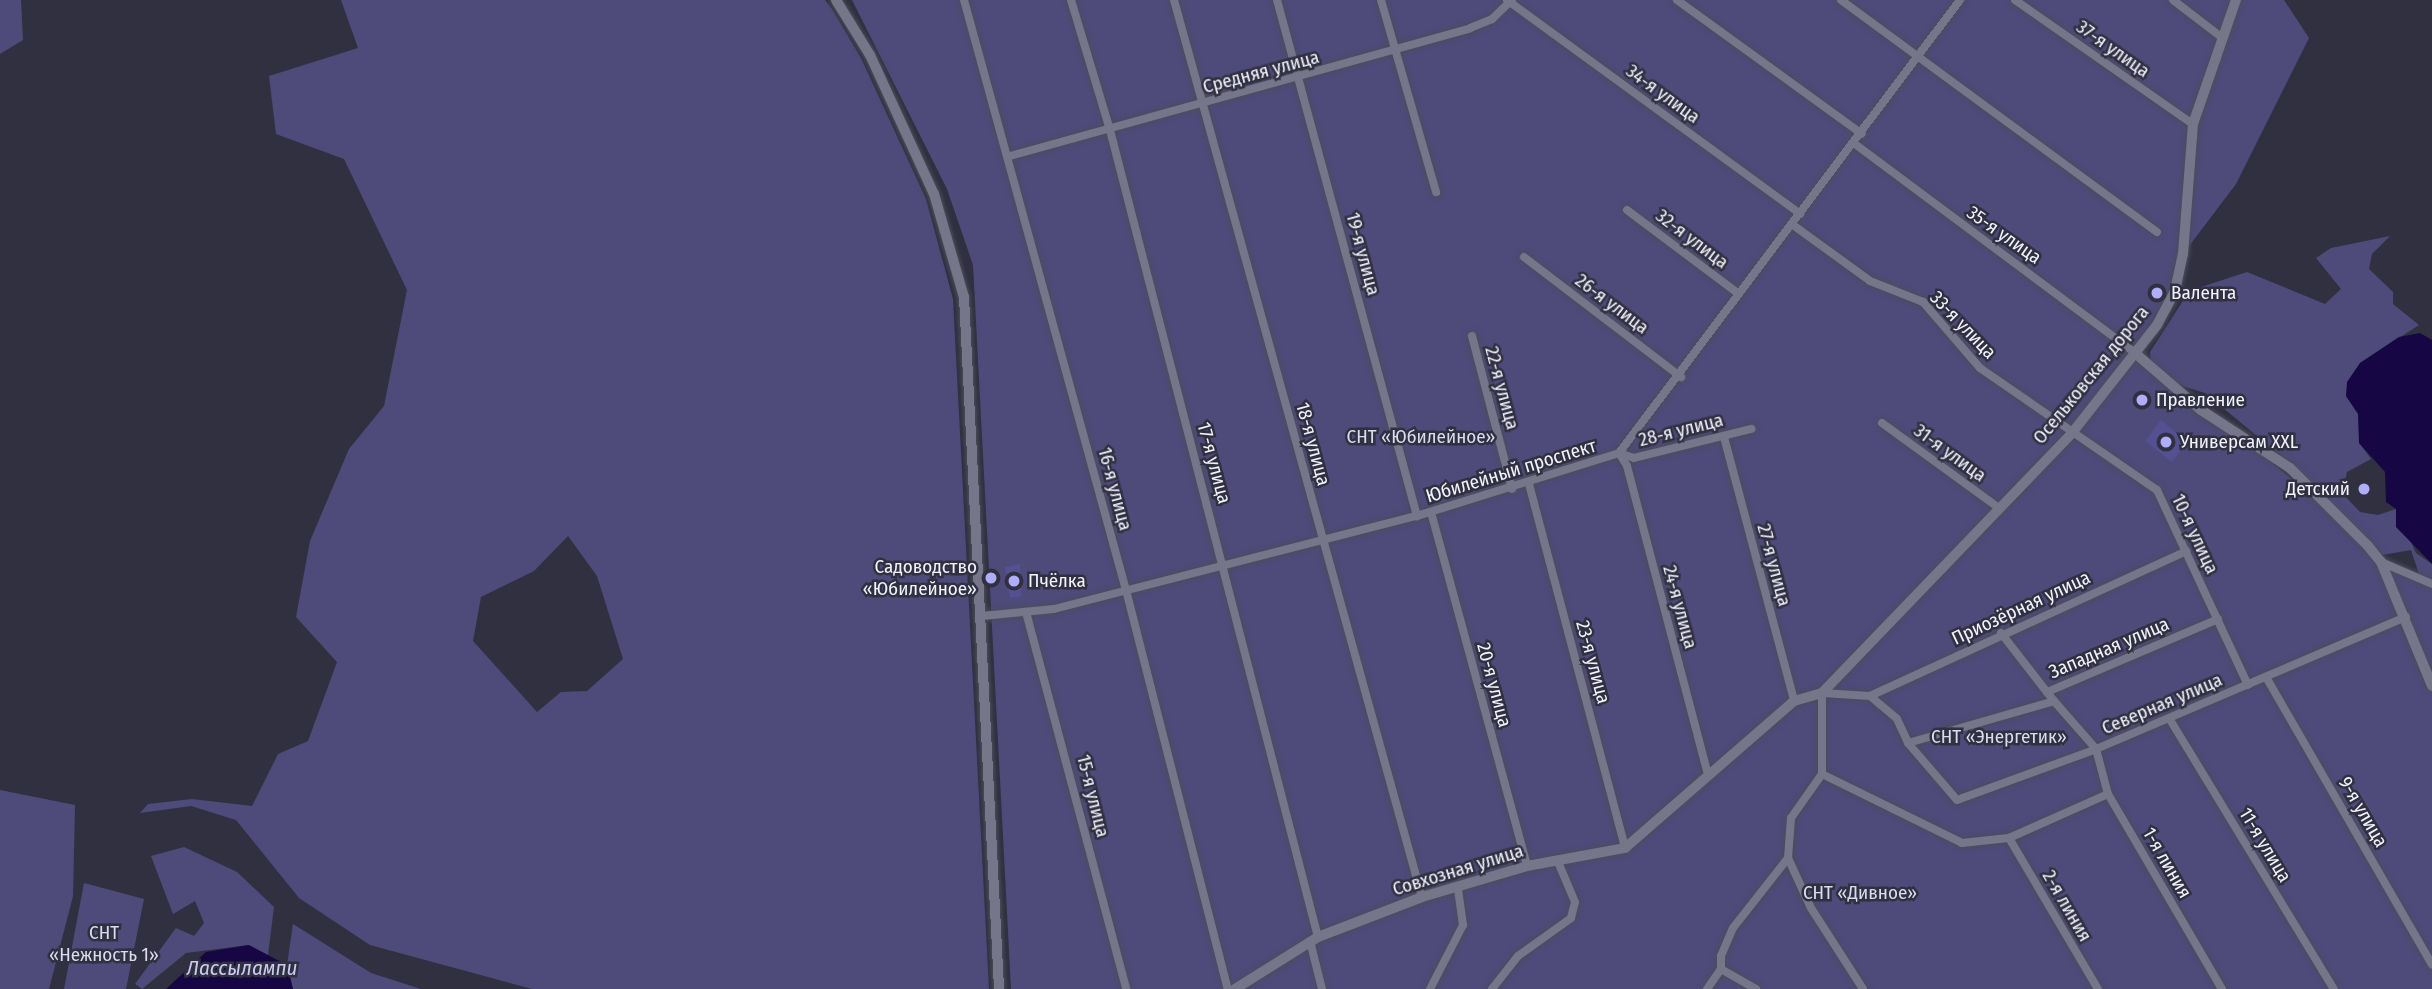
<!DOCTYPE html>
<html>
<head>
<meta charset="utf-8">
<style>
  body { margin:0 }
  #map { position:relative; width:2432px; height:989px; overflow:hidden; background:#303041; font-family:"Fira Sans Condensed",sans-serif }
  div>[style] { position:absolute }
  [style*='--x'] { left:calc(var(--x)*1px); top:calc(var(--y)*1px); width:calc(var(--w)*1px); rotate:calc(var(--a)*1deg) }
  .green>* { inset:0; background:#4e4b7b }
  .water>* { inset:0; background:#170644 }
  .building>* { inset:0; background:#555092 }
  .roads { filter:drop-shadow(0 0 2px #4c4c5a) drop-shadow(0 0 2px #4c4c5a) }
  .minor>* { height:8px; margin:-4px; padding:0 4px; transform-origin:4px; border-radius:4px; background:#76768a }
  .tertiary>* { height:10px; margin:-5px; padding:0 5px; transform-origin:5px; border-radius:5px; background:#76768a }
  .secondary>* { height:10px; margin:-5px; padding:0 5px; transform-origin:5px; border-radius:5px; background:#76768a }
  .dots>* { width:19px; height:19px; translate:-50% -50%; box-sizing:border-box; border:4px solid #303041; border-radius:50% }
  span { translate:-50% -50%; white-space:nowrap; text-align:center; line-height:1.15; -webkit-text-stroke:5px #303041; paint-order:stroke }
  .street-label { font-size:19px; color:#f2f2fd }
  .poi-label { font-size:19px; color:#f2f2fd }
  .left { translate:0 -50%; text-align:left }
  .right { translate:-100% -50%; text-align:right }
  .park-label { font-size:19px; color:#dadbef }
  .water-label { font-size:21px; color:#cbcbf2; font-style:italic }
</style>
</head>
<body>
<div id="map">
  <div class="green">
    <div style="clip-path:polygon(0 0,21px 0,23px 40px,0 54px)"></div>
    <div style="clip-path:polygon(evenodd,341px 0,825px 0,832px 9px,861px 58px,926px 199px,953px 299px,989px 989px,532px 989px,370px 945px,299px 898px,236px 820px,191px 806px,140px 813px,148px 804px,192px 799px,252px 806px,278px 754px,308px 741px,337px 662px,296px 617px,310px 541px,349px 449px,384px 406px,407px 290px,344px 159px,276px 134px,269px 76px,358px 48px,341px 0,568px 536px,597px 576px,623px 659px,587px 691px,561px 692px,537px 712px,473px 641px,481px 597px,534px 571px,568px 536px)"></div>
    <div style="clip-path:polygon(852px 0,2284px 0,2309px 38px,2236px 184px,2183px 254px,2175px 291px,2135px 353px,2344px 521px,2381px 562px,2420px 577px,2411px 550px,2382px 555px,2292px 465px,2205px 393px,2179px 385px,2151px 362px,2150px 352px,2188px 293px,2182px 287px,2189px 291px,2247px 272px,2325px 304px,2341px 289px,2316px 258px,2331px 248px,2390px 236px,2372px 254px,2369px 269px,2393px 292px,2393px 304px,2419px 325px,2360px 363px,2346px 396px,2359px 414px,2359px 443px,2371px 459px,2347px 472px,2342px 493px,2360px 512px,2378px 515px,2396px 509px,2416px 553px,2432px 564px,2432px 989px,2224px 989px,2108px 794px,2106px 798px,2221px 989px,1011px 989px,973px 265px,947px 189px)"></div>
    <div style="clip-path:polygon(0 790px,75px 805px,73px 896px,49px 989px,0 989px)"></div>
    <div style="clip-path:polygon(184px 847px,237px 872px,274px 907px,268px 955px,248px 945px,186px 953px,142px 989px,135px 984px,176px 928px,194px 936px,204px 923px,195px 901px,173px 914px,151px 856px)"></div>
    <div style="clip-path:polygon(84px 883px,144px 899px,126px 989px,64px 989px)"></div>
    <div style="clip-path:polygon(293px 924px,371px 973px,421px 989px,293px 989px,287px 965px)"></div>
  </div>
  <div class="water">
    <div style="clip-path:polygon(2420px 333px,2432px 340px,2432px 564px,2396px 527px,2396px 509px,2386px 502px,2385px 472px,2359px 443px,2358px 414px,2346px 396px,2347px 382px,2360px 363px,2399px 337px)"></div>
    <div style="clip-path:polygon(249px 945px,287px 965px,293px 989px,166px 989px,206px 952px)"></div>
  </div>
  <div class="building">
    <div style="clip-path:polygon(2161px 420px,2187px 442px,2172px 462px,2145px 441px)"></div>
    <div style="clip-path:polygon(1020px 564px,1021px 596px,1010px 598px,1005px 567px)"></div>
  </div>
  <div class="roads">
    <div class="minor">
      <div style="--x:964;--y:0;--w:612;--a:74.65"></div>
      <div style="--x:1126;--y:590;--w:412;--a:75.7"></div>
      <div style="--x:1071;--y:0;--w:136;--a:73.3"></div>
      <div style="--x:1110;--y:130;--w:833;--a:75.55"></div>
      <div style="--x:1174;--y:0;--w:931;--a:74.55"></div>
      <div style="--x:1277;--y:0;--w:535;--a:74.82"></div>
      <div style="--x:1381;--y:0;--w:200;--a:74"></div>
      <div style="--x:1507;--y:0;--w:363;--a:36.1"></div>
      <div style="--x:1677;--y:0;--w:228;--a:35.9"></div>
      <div style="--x:1841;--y:0;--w:392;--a:36.3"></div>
      <div style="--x:2015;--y:0;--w:217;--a:34.9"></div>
      <div style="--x:2173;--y:0;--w:59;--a:37.5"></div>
      <div style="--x:1855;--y:144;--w:349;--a:36.7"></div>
      <div style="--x:1010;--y:156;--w:477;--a:-15.5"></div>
      <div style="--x:1470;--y:28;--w:24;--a:-22"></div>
      <div style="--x:1492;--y:19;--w:28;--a:-44"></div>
      <div style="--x:1627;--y:210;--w:140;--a:36.9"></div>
      <div style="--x:1793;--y:225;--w:95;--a:36"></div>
      <div style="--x:1870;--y:281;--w:57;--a:21.6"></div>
      <div style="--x:1923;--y:302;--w:87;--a:49.2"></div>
      <div style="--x:1980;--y:368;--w:215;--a:34.6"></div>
      <div style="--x:2157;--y:490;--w:215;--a:65"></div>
      <div style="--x:1524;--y:257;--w:198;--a:37.4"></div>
      <div style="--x:1472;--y:336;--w:158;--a:75.3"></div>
      <div style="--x:1882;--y:423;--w:145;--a:36"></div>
      <div style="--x:1724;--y:437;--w:273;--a:75.1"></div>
      <div style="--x:1619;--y:453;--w:15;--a:58"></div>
      <div style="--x:1627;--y:466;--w:315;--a:75.3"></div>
      <div style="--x:1619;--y:453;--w:16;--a:18"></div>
      <div style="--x:1634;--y:458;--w:121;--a:-13.9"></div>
      <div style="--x:1529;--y:484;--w:376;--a:75.2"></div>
      <div style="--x:1431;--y:512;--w:367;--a:74.8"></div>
      <div style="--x:2381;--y:562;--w:56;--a:23.3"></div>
      <div style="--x:1026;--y:612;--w:390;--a:75.1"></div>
      <div style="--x:982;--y:616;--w:72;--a:-5.6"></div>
      <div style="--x:1054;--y:609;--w:375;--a:-14.4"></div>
      <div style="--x:1417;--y:516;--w:212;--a:-17.3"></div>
      <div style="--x:1619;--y:453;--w:567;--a:-53.03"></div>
      <div style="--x:2001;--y:633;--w:75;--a:52.1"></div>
      <div style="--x:2266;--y:677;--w:332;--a:60"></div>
      <div style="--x:1870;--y:696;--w:348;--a:-24.6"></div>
      <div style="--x:2054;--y:701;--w:64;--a:48.8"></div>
      <div style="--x:2096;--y:749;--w:47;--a:75.1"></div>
      <div style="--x:2108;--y:794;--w:226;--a:59.7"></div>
      <div style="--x:2169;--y:718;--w:317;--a:58.7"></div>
      <div style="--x:1908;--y:743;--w:152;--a:-16"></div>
      <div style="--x:2054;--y:701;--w:11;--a:-128"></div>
      <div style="--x:2047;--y:692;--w:186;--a:-23.1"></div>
      <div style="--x:1822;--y:774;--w:156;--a:26.2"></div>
      <div style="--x:1962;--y:843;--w:47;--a:-6.1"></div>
      <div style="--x:2009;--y:838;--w:108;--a:-24"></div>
      <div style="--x:2009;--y:838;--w:175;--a:59.5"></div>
      <div style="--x:1788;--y:858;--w:55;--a:65.3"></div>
      <div style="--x:1811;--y:908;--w:96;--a:57.3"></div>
      <div style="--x:1310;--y:941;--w:49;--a:76"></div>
      <div style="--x:1430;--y:989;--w:72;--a:-62.7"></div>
      <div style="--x:1463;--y:925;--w:37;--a:-98"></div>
      <div style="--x:1492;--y:989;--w:42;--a:-51.8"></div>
      <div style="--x:1518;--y:956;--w:65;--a:-35.6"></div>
      <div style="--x:1571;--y:918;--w:16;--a:-76"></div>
      <div style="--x:1575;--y:902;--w:43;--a:-113"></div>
      <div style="--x:1707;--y:989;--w:24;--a:-55"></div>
      <div style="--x:1756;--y:989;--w:40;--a:-150.3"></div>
      <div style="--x:1721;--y:969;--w:13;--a:-90"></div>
      <div style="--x:1721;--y:956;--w:30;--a:-67"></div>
      <div style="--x:1733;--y:928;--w:89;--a:-51.8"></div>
      <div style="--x:1788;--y:858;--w:40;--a:-85.7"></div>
      <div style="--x:1791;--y:818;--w:54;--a:-54.8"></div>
      <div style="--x:1822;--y:774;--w:81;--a:-90"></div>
      <div style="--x:1822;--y:693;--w:48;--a:3.6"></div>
      <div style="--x:1870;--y:696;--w:35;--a:40"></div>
      <div style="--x:1897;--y:719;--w:26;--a:65"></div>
      <div style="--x:1908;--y:743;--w:75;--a:49.3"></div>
      <div style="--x:1957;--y:800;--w:148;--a:-20.1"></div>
      <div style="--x:2096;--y:749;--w:337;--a:-23.1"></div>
    </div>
    <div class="tertiary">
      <div style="--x:2135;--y:353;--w:87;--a:40.8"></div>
      <div style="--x:2201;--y:410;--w:106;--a:33.1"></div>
      <div style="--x:2290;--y:468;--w:110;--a:45"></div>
      <div style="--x:2368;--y:546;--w:21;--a:51"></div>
      <div style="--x:2381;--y:562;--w:134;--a:67.6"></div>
      <div style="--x:1235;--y:989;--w:98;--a:-32.1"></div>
      <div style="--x:1318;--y:937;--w:111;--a:-21"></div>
      <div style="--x:1422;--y:897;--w:109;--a:-16.4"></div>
      <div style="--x:1527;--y:866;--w:100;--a:-10.4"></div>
      <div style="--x:1625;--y:848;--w:224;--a:-41"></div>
      <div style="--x:1794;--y:701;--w:29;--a:-16"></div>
      <div style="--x:1822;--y:693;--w:361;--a:-46.1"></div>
      <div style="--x:2072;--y:433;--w:137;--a:-51.8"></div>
      <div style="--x:2157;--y:325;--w:38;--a:-62"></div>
      <div style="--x:2175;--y:291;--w:38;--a:-78"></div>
      <div style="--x:2183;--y:254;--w:130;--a:-85.6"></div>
      <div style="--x:2193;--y:124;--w:131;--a:-70.9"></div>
    </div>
    <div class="secondary">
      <div style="--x:836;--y:0;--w:65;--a:58.3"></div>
      <div style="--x:870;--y:55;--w:153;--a:65.3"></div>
      <div style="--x:934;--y:194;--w:107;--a:73.8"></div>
      <div style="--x:964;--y:297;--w:693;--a:87.1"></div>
    </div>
  </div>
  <div class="dots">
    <div style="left:2157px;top:293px;background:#b0aefa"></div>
    <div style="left:2142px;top:400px;background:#b0aefa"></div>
    <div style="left:2166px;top:442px;background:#b0aefa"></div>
    <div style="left:2364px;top:489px;background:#b0aefa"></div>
    <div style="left:991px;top:578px;background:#b0aefa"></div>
    <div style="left:1014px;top:581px;background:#b0aefa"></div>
  </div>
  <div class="street-label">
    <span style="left:2113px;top:49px;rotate:35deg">37-я улица</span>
    <span style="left:1261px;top:72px;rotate:-15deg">Средняя улица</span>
    <span style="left:1663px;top:94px;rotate:36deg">34-я улица</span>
    <span style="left:2004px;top:235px;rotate:35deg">35-я улица</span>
    <span style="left:1692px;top:239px;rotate:37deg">32-я улица</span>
    <span style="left:1363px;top:254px;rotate:75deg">19-я улица</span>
    <span style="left:1612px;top:304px;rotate:37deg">26-я улица</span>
    <span style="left:1963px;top:325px;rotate:46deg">33-я улица</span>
    <span style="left:2091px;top:375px;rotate:-51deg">Осельковская дорога</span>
    <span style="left:1502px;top:388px;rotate:75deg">22-я улица</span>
    <span style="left:1681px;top:430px;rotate:-14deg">28-я улица</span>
    <span style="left:1313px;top:444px;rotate:75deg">18-я улица</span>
    <span style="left:1950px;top:453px;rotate:36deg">31-я улица</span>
    <span style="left:1214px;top:463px;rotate:75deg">17-я улица</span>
    <span style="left:1511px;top:471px;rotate:-17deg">Юбилейный проспект</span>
    <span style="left:1115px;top:489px;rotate:75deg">16-я улица</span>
    <span style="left:2195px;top:534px;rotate:65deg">10-я улица</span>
    <span style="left:1774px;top:565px;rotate:75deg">27-я улица</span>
    <span style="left:1680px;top:607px;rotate:75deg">24-я улица</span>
    <span style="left:2021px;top:608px;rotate:-25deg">Приозёрная улица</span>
    <span style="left:2109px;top:648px;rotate:-23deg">Западная улица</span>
    <span style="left:1593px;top:662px;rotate:75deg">23-я улица</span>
    <span style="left:1494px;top:685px;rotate:75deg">20-я улица</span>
    <span style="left:2162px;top:704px;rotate:-23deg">Северная улица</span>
    <span style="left:1093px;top:796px;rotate:76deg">15-я улица</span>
    <span style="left:2363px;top:812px;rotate:60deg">9-я улица</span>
    <span style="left:2265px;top:845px;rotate:59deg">11-я улица</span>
    <span style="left:2167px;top:863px;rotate:60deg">1-я линия</span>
    <span style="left:1458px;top:870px;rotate:-17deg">Совхозная улица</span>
    <span style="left:2067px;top:906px;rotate:60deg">2-я линия</span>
  </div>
  <div class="poi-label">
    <span class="left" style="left:2171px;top:293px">Валента</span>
    <span class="left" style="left:2156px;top:400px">Правление</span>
    <span class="left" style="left:2180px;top:442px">Универсам XXL</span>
    <span class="right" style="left:2350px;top:489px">Детский</span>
    <span class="right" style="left:977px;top:578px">Садоводство<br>«Юбилейное»</span>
    <span class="left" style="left:1028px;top:581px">Пчёлка</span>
  </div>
  <div class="park-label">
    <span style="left:1421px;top:437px">СНТ «Юбилейное»</span>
    <span style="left:1999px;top:737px">СНТ «Энергетик»</span>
    <span style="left:1860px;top:893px">СНТ «Дивное»</span>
    <span style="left:104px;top:944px">СНТ<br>«Нежность 1»</span>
  </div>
  <div class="water-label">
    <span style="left:242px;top:968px">Лассылампи</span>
  </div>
</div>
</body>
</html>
